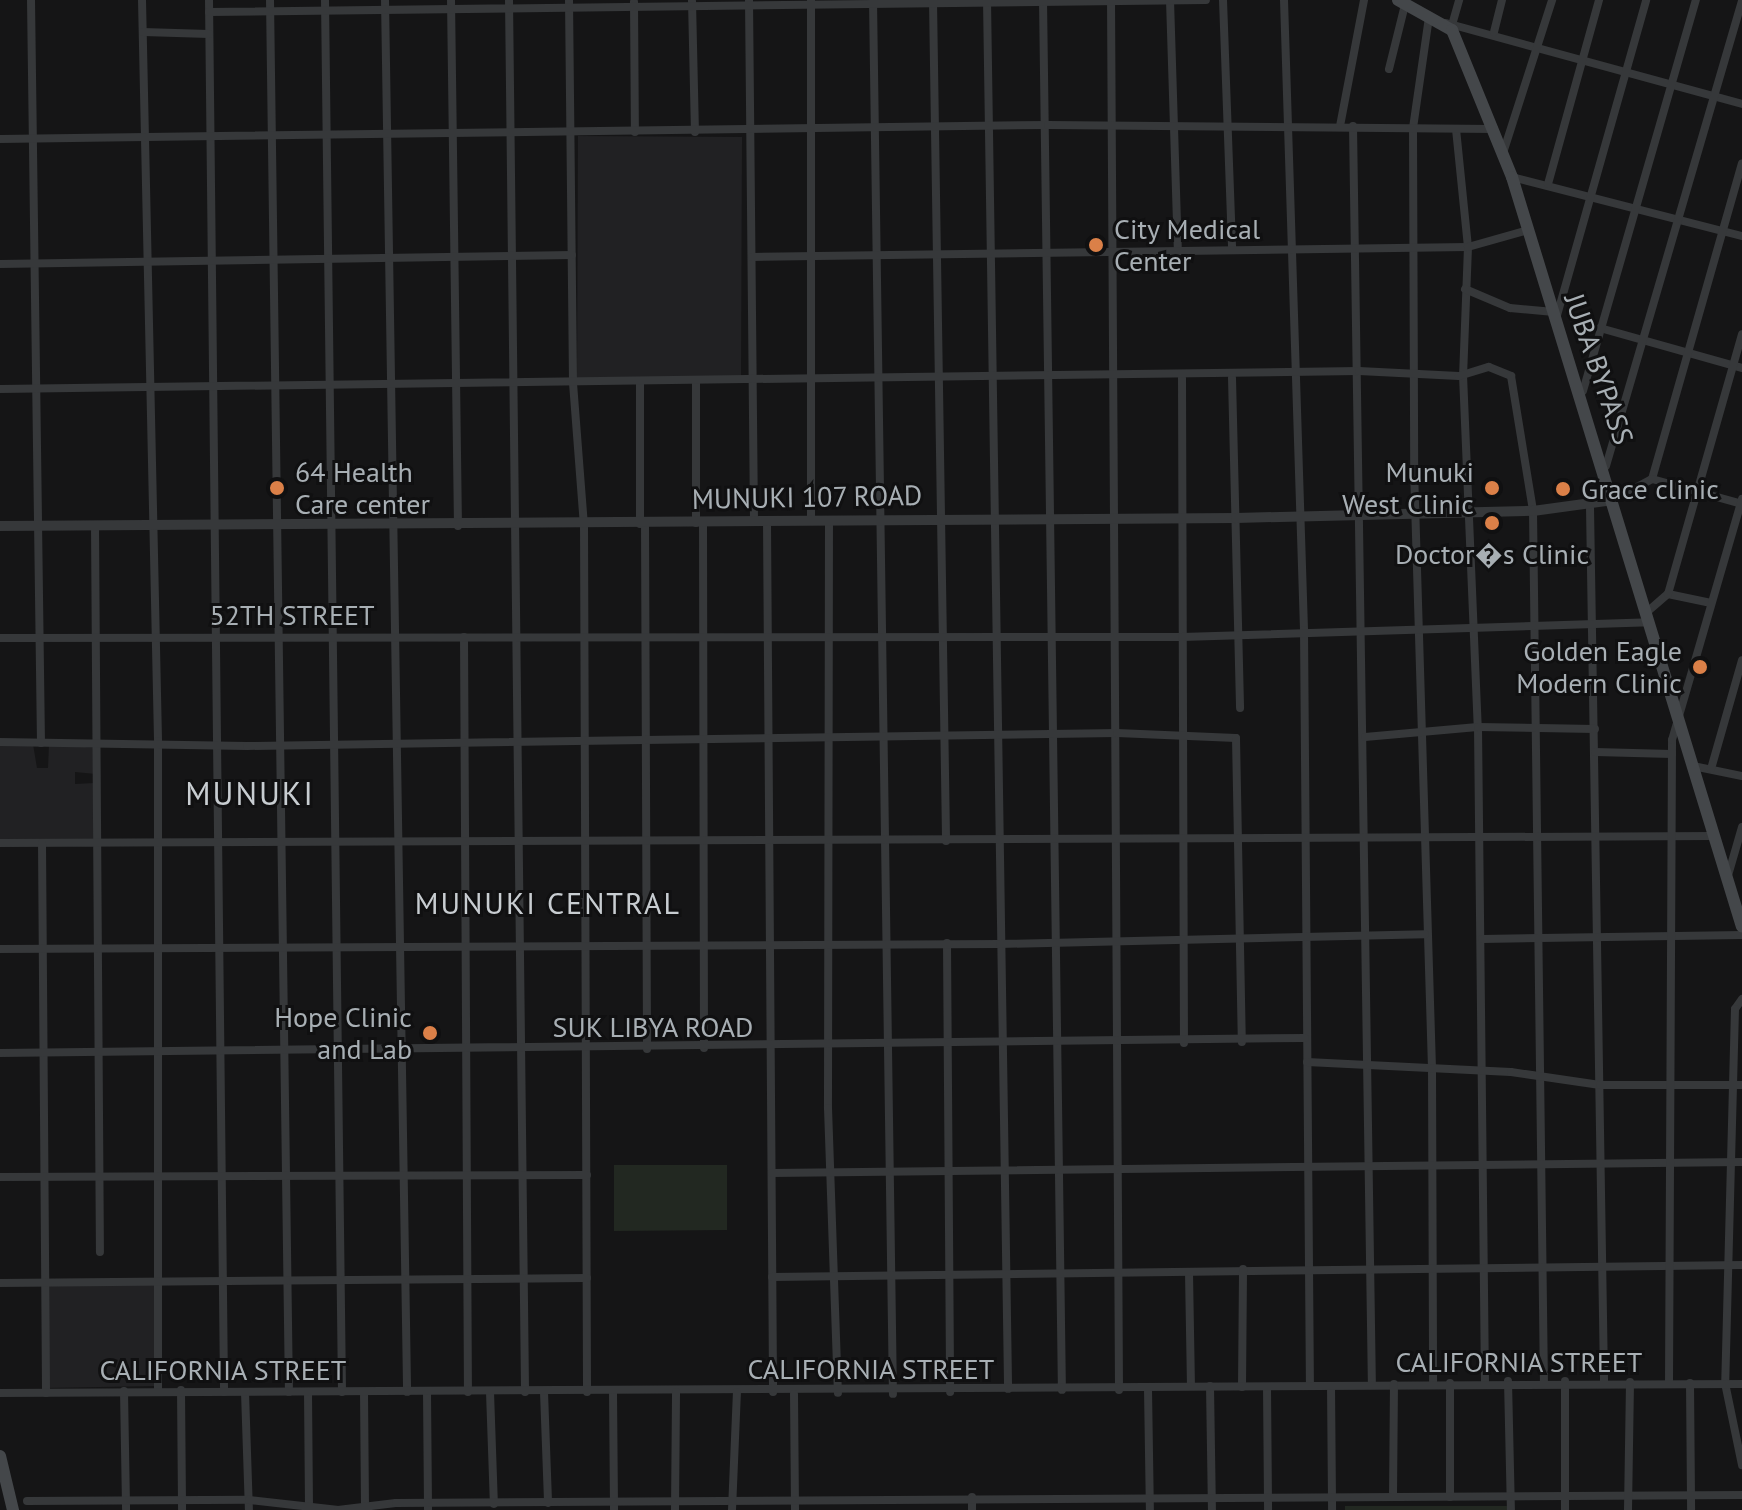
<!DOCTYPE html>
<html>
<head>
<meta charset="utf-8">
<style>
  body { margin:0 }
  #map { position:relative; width:1742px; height:1510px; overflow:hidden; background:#151516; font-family:"PT Sans",sans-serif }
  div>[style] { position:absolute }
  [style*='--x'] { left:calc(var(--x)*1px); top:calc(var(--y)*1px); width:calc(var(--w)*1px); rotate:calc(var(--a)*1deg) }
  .built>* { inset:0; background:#212123 }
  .green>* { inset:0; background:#222821 }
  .minor>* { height:8px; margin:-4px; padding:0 4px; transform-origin:4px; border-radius:4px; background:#36383a }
  .tertiary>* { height:10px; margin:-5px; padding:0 5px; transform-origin:5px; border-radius:5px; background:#36383a }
  .secondary>* { height:12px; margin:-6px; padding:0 6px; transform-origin:6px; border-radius:6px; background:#44474a }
  .dots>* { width:22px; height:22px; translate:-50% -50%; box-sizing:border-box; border:4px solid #101011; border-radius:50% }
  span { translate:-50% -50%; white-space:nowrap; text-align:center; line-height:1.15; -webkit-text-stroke:6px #101011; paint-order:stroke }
  .poi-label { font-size:28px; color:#a8afb4 }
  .left { translate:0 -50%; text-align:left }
  .right { translate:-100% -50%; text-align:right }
  .street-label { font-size:28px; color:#a8afb4 }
  .neighbourhood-label { font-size:30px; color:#c8cdd1; letter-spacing:2px }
  .quarter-label { font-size:32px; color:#c8cdd1; letter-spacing:2px }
</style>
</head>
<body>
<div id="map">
  <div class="built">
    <div style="clip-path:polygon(578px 136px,742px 137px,741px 380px,577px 380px)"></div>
    <div style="clip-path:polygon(0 743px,33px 744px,37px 768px,48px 768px,49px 744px,96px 748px,96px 774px,75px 772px,75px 784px,94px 783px,93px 847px,0 844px)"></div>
    <div style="clip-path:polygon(47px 1282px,156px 1284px,155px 1386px,46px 1388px)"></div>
  </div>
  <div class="green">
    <div style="clip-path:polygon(614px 1165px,727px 1165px,727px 1230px,614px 1231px)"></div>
    <div style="clip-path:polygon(1345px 1506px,1507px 1506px,1507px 1510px,1345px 1510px)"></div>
  </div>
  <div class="minor">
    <div style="--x:31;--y:0;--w:743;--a:89.23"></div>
    <div style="--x:142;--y:0;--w:741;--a:88.76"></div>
    <div style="--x:158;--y:741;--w:649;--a:90"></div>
    <div style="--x:209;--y:0;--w:1392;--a:89.38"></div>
    <div style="--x:270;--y:0;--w:1392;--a:89.22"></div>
    <div style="--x:325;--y:0;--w:1392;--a:89.3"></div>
    <div style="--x:385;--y:0;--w:1392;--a:89.09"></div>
    <div style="--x:451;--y:0;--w:526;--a:89.24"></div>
    <div style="--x:509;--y:0;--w:1392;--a:89.34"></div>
    <div style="--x:569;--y:0;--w:383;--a:89.4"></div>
    <div style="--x:573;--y:383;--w:142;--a:85.6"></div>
    <div style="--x:584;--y:525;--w:867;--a:89.8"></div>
    <div style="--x:749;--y:0;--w:522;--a:89.45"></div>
    <div style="--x:873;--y:0;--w:1394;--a:89.18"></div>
    <div style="--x:987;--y:0;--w:1389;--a:89.13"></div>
    <div style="--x:1043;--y:0;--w:1390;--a:89.22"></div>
    <div style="--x:1111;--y:0;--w:1390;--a:89.67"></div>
    <div style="--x:1170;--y:0;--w:250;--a:88.2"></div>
    <div style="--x:1223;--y:0;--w:248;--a:87.9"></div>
    <div style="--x:1284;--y:0;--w:630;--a:88.18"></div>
    <div style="--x:1304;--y:630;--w:756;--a:89.55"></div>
    <div style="--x:692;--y:1;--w:131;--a:88.7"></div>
    <div style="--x:933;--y:1;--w:840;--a:89.11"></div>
    <div style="--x:634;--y:2;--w:130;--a:89.6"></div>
    <div style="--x:209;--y:12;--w:997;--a:-0.69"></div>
    <div style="--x:1429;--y:17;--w:112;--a:98.2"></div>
    <div style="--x:1413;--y:128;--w:341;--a:89.8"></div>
    <div style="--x:1414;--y:469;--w:599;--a:88.28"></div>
    <div style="--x:1432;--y:1068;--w:317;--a:89.8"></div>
    <div style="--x:1446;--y:23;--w:307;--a:15.3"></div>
    <div style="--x:1452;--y:25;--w:26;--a:-74"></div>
    <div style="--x:143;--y:32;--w:66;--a:1.7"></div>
    <div style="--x:1494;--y:32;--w:33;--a:-76"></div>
    <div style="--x:1389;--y:69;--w:70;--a:-76"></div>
    <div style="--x:1340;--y:126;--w:128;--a:-79.2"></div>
    <div style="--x:1353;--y:126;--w:1259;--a:89.14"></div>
    <div style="--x:1456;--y:129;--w:119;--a:84.2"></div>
    <div style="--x:1468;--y:247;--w:128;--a:92.2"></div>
    <div style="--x:1463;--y:375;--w:352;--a:87.6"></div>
    <div style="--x:1478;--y:727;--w:655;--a:89.39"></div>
    <div style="--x:0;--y:139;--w:1048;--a:-0.77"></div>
    <div style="--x:1048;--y:125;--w:446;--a:0.5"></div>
    <div style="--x:1503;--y:153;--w:161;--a:-72.2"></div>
    <div style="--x:1512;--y:177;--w:237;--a:14.4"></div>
    <div style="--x:1548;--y:184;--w:191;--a:-74.5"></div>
    <div style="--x:752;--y:257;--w:716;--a:-0.8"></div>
    <div style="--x:1468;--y:247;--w:62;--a:-15.8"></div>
    <div style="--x:0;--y:264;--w:572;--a:-0.9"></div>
    <div style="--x:1465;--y:289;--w:49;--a:22.9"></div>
    <div style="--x:1510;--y:308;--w:44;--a:5.2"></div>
    <div style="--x:1556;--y:319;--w:331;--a:-74.2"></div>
    <div style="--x:1600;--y:328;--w:148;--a:15.7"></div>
    <div style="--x:1182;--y:378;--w:665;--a:89.83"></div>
    <div style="--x:1232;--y:378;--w:330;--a:88.6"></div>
    <div style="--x:696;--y:381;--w:142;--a:90"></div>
    <div style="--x:640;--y:382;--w:142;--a:90"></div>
    <div style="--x:0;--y:389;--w:1359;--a:-0.76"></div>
    <div style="--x:1359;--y:371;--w:100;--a:2.9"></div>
    <div style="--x:1459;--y:376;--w:31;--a:-17"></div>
    <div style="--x:1489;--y:367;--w:24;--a:22"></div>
    <div style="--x:1511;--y:376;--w:137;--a:80.7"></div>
    <div style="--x:1533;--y:511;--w:870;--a:89.28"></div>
    <div style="--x:1583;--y:391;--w:407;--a:-73.9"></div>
    <div style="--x:1606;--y:466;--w:484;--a:-73.7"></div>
    <div style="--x:1652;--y:479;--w:328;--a:-74.1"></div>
    <div style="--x:1613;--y:500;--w:44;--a:-28.3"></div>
    <div style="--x:1652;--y:479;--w:93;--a:15.5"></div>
    <div style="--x:1590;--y:507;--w:874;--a:89.08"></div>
    <div style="--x:811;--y:521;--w:521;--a:-90"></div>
    <div style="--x:829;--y:521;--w:587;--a:90.1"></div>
    <div style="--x:828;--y:1108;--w:285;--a:88"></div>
    <div style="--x:767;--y:522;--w:870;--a:89.6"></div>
    <div style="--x:645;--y:523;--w:526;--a:89.78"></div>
    <div style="--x:703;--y:523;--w:525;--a:89.89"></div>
    <div style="--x:95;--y:525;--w:727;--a:89.61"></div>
    <div style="--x:1668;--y:594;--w:44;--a:11.8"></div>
    <div style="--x:1647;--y:612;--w:28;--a:-41"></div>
    <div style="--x:1668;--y:594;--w:270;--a:-74.1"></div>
    <div style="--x:464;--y:637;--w:755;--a:89.7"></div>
    <div style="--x:0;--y:638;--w:1182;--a:-0.05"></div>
    <div style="--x:1182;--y:637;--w:468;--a:-1.8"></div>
    <div style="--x:1365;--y:737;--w:113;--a:-5.1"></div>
    <div style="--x:1478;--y:727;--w:117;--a:1"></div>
    <div style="--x:0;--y:742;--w:247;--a:0.9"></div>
    <div style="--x:247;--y:746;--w:870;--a:-0.86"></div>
    <div style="--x:1117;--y:733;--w:119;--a:2.4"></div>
    <div style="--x:1236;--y:738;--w:304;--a:88.9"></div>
    <div style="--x:1595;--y:752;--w:77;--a:1.5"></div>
    <div style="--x:1693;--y:766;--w:50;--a:11.5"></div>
    <div style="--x:1711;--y:769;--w:113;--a:-74.1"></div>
    <div style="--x:0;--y:843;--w:1713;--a:-0.23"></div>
    <div style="--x:42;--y:843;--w:550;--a:89.58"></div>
    <div style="--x:1727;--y:879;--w:54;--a:-73.9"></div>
    <div style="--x:1482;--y:939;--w:260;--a:-0.9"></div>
    <div style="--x:947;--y:943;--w:449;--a:89.6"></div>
    <div style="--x:0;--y:949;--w:1000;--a:-0.29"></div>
    <div style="--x:1000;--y:944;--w:425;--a:-1.3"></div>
    <div style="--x:1742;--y:999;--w:12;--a:125"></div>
    <div style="--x:1735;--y:1009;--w:374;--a:91.5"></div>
    <div style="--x:1725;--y:1383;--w:84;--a:78.3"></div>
    <div style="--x:0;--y:1053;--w:1305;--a:-0.66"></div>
    <div style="--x:1307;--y:1062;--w:204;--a:2.8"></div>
    <div style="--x:1511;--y:1072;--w:90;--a:8.3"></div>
    <div style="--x:1600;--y:1085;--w:142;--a:0"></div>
    <div style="--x:772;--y:1173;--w:970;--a:-0.65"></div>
    <div style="--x:0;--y:1177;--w:587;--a:-0.2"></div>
    <div style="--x:1189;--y:1273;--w:113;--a:89"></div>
    <div style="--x:772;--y:1277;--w:970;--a:-0.71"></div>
    <div style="--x:0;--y:1283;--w:587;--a:-0.49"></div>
    <div style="--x:1508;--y:1381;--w:129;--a:88.7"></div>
    <div style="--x:1565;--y:1381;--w:129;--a:90"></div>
    <div style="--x:1669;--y:1383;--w:643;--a:-89.73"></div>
    <div style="--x:1672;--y:740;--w:251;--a:-73.8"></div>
    <div style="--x:1690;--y:1383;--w:127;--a:89.5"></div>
    <div style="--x:1210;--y:1386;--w:124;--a:89.1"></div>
    <div style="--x:1331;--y:1386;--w:124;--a:89.5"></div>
    <div style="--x:1242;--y:1387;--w:118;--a:-89.5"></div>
    <div style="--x:1267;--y:1387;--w:123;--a:89.5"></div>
    <div style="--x:1148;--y:1389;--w:121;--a:89.1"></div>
    <div style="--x:181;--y:1390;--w:120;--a:89.5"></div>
    <div style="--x:124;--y:1391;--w:118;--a:89"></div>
    <div style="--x:245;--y:1392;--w:118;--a:88.1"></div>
    <div style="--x:308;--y:1392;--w:118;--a:89.5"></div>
    <div style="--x:364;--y:1392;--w:118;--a:89.5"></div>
    <div style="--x:427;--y:1392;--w:118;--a:89.5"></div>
    <div style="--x:490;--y:1392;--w:112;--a:88"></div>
    <div style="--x:544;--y:1392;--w:111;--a:87.9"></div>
    <div style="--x:613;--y:1392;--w:118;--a:89.5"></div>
    <div style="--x:0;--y:1393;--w:1742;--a:-0.3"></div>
    <div style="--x:794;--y:1394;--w:116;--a:89.5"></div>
    <div style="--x:972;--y:1497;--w:13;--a:90"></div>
    <div style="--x:1393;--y:1497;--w:113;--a:-89.5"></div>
    <div style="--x:1450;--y:1497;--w:114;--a:-90"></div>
    <div style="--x:27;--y:1501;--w:222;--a:-0.3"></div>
    <div style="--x:249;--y:1500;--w:90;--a:6.4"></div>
    <div style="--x:338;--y:1510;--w:58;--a:-6.9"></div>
    <div style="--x:396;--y:1503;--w:1346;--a:-0.34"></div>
    <div style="--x:675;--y:1510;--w:118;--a:-89.5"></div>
    <div style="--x:732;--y:1510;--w:118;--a:-87.6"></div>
    <div style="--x:1628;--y:1510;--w:128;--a:-89.1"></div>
  </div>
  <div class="tertiary">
    <div style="--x:0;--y:526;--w:1236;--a:-0.37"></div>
    <div style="--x:1236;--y:518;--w:297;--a:-1.4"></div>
    <div style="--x:1533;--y:511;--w:81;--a:-7.8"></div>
  </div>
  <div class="secondary">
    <div style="--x:1398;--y:0;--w:62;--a:29.1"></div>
    <div style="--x:1452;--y:30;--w:159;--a:67.8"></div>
    <div style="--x:1512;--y:177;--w:784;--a:72.95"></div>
    <div style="--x:0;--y:1456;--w:56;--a:76.5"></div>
  </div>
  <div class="dots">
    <div style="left:1096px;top:245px;background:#db8048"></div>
    <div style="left:277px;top:488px;background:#db8048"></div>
    <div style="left:1492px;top:488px;background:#db8048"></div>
    <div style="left:1563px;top:489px;background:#db8048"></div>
    <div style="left:1492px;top:523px;background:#db8048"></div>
    <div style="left:1700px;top:667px;background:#db8048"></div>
    <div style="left:430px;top:1033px;background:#db8048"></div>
  </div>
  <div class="poi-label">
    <span class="left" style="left:1114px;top:245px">City Medical<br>Center</span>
    <span class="left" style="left:295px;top:488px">64 Health<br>Care center</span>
    <span class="right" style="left:1474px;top:488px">Munuki<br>West Clinic</span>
    <span class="left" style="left:1581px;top:489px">Grace clinic</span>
    <span style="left:1492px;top:554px">Doctor�s Clinic</span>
    <span class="right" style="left:1682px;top:667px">Golden Eagle<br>Modern Clinic</span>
    <span class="right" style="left:412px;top:1033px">Hope Clinic<br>and Lab</span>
  </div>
  <div class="street-label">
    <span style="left:1599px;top:369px;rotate:71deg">JUBA BYPASS</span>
    <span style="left:807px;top:497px;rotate:-1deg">MUNUKI 107 ROAD</span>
    <span style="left:292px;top:615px">52TH STREET</span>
    <span style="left:653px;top:1027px">SUK LIBYA ROAD</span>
    <span style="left:1519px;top:1362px">CALIFORNIA STREET</span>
    <span style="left:871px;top:1369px">CALIFORNIA STREET</span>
    <span style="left:223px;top:1370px">CALIFORNIA STREET</span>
  </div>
  <div class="neighbourhood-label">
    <span style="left:548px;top:903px">MUNUKI CENTRAL</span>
  </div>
  <div class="quarter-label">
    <span style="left:250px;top:793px">MUNUKI</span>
  </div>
</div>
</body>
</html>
